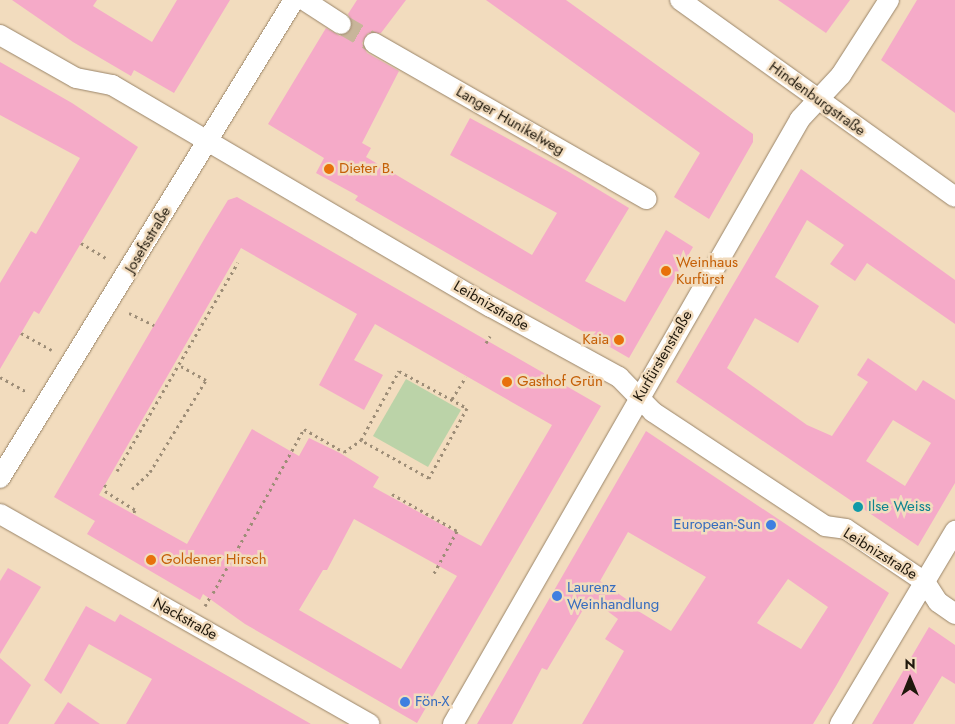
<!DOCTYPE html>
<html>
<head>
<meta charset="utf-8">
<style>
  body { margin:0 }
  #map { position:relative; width:955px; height:724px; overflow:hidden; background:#f2dcbe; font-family:Jost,sans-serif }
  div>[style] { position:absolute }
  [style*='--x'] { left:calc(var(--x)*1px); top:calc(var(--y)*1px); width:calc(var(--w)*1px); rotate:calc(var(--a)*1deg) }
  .green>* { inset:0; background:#bbd3a8 }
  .building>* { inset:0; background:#f5aac8 }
  .street-tunnel>* { height:20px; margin-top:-10px; transform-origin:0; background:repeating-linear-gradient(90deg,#c8b59a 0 20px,transparent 0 30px) }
  .path>* { height:3px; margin-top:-1.5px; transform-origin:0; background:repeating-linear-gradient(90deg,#9d8d77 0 2.5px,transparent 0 6.5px) }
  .roads { filter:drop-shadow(0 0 1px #9a8569) drop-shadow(0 0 1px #9a8569) }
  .street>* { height:20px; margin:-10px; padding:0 10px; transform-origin:10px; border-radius:10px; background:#fff }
  .dots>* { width:14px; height:14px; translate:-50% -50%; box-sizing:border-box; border:2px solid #f2dcbe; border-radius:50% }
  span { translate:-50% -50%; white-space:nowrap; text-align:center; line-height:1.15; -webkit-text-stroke:5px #f2dcbe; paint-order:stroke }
  .street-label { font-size:15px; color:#1f180c }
  .food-label { font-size:15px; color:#c56008 }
  .left { translate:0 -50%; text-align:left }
  .right { translate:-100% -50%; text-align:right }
  .culture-label { font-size:15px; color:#0d838f }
  .shop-label { font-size:15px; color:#366cbe }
  .north { position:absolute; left:885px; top:654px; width:50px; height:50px; -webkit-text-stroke:4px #f2dcbe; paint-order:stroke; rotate:0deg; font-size:14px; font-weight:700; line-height:20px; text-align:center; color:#1f180c }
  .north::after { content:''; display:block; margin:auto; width:18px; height:22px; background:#1f180c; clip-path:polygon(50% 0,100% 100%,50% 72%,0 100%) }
</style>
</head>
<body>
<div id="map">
  <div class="green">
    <div style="clip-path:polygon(406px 379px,461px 410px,428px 467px,373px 436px)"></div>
  </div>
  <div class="building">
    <div style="clip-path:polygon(12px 0,97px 0,93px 6px,152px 42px,177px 0,230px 0,174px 93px,134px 70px,131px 76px,73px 42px)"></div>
    <div style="clip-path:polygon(357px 0,406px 0,381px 33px,368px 33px,362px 43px,367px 53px,399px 71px,362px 143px,371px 148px,366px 157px,532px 255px,557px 213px,450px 155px,470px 118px,569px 172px,629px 208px,585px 281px,625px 302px,666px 230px,693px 247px,629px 358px,355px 200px,358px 196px,316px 173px,324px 158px,268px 124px,326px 28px,340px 36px,351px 31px,353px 24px,348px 14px)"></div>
    <div style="clip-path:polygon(486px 0,566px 0,753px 134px,753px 142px,709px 219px,674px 197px,700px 153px)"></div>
    <div style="clip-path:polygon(778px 0,850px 0,826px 33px)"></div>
    <div style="clip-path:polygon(917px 0,955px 0,955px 113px,881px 60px)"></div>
    <div style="clip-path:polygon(0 62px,72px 103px,138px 147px,39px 314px,34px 311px,0 369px,0 283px,31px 231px,36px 234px,80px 158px,0 115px)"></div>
    <div style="clip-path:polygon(evenodd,801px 169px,955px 280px,955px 324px,867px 263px,855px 281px,830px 264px,844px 245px,807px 220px,775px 277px,819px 306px,798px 343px,755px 318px,727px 368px,807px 425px,832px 436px,868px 382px,857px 375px,868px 358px,916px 391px,923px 380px,955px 400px,955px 483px,918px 546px,676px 382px,801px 169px,893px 420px,931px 443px,905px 486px,866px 461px,893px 420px)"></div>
    <div style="clip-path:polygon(evenodd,237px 197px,601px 406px,417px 723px,245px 624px,203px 594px,200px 600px,87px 534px,95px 521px,54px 497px,206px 236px,228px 200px,237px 197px,241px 248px,357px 314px,319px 385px,364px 410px,383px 375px,354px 360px,375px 324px,552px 425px,481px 546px,373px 487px,379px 477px,340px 453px,309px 438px,299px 456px,252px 429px,187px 544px,99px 495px,241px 248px,237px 197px,354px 519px,457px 576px,401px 669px,299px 610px,323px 570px,327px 570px,354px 519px)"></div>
    <div style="clip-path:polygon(evenodd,646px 431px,889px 593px,836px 686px,813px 724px,582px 724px,624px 651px,605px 639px,618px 619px,590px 598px,547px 670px,542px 668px,512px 724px,477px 724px,646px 431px,628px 532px,706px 577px,671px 631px,630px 606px,632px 603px,600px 581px,628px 532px,646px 431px,788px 579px,828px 607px,801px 649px,757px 623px,788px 579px)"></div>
    <div style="clip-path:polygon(8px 568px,41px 587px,0 654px,0 581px)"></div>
    <div style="clip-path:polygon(86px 606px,115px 622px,120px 614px,311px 724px,126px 724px,152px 679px,89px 644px,61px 694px,44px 680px)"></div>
    <div style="clip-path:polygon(929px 627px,955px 645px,955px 684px,942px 676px,913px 724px,872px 724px)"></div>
    <div style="clip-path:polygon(0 658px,31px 685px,8px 724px,0 724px)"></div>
    <div style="clip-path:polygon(68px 702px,100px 724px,54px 724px)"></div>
  </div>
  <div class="street-tunnel">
    <div style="--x:341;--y:24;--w:38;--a:30"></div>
  </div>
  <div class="path">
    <div style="--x:81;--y:243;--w:31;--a:31"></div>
    <div style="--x:129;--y:313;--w:28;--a:26"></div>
    <div style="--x:21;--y:333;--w:35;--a:29"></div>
    <div style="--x:486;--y:343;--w:8;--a:-60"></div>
    <div style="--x:0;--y:377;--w:31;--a:29"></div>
    <div style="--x:452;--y:399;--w:26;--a:-58"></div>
    <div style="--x:117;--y:471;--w:241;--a:-59.9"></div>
    <div style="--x:104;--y:485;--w:4;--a:27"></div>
    <div style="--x:132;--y:489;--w:25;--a:-43"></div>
    <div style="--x:150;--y:472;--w:108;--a:-58.7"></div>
    <div style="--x:206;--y:380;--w:31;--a:-151"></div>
    <div style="--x:105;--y:491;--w:36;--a:32"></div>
    <div style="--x:135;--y:510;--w:4;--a:117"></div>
    <div style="--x:392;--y:494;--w:75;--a:29.6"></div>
    <div style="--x:457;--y:531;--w:50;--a:118.6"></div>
    <div style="--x:213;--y:593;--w:188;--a:-61"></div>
    <div style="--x:304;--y:429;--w:46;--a:29.9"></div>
    <div style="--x:344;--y:452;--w:21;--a:-35"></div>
    <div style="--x:361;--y:440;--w:79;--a:-61.2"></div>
    <div style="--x:399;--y:371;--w:77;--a:28.6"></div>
    <div style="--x:467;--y:408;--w:80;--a:118.5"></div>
    <div style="--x:429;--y:478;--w:78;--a:-150.8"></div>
    <div style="--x:205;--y:606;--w:10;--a:-61"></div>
  </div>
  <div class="roads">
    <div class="street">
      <div style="--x:304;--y:0;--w:44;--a:33"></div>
      <div style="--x:680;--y:0;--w:338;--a:35.6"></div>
      <div style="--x:0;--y:35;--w:87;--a:29.5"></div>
      <div style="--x:76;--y:78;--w:37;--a:11"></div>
      <div style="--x:112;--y:85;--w:439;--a:30.4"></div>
      <div style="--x:491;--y:307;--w:146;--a:28.7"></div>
      <div style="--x:619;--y:377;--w:49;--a:45.8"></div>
      <div style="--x:653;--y:412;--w:206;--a:33.5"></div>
      <div style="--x:825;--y:526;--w:21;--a:8"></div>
      <div style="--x:846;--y:529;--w:95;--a:33.9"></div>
      <div style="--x:925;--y:582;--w:24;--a:57"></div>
      <div style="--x:938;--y:602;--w:21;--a:35"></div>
      <div style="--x:374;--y:43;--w:314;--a:29.8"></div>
      <div style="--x:0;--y:478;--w:561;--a:-58.41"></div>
      <div style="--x:0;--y:514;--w:425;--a:29.6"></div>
      <div style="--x:453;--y:724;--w:697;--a:-60.16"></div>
      <div style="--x:800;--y:119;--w:60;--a:-47"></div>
      <div style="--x:841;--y:75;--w:89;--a:-57.4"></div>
      <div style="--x:840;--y:724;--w:225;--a:-59.2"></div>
    </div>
  </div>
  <div class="dots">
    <div style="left:329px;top:169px;background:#e8710a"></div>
    <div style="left:666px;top:271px;background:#e8710a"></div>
    <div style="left:619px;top:340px;background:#e8710a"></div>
    <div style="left:507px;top:382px;background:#e8710a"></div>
    <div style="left:858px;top:507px;background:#0f9aa8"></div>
    <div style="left:771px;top:525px;background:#3f7fe0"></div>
    <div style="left:151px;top:560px;background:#e8710a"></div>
    <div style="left:557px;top:596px;background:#3f7fe0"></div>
    <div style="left:405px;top:702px;background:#3f7fe0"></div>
  </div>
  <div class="street-label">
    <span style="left:817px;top:99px;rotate:36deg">Hindenburgstraße</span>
    <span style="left:510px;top:121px;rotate:30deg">Langer Hunikelweg</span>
    <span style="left:148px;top:240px;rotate:-59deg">Josefsstraße</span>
    <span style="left:491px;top:306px;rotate:30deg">Leibnizstraße</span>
    <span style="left:663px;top:356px;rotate:-60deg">Kurfürstenstraße</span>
    <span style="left:880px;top:554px;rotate:32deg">Leibnizstraße</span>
    <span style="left:185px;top:619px;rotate:29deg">Nackstraße</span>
  </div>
  <div class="food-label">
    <span class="left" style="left:339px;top:169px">Dieter B.</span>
    <span class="left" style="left:676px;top:271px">Weinhaus<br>Kurfürst</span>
    <span class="right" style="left:609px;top:340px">Kaia</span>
    <span class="left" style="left:517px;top:382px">Gasthof Grün</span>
    <span class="left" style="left:161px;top:560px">Goldener Hirsch</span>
  </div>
  <div class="culture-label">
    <span class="left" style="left:868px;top:507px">Ilse Weiss</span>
  </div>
  <div class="shop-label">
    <span class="right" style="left:761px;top:525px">European-Sun</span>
    <span class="left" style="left:567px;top:596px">Laurenz<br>Weinhandlung</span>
    <span class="left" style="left:415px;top:702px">Fön-X</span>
  </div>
  <div class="north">N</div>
</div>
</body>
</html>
